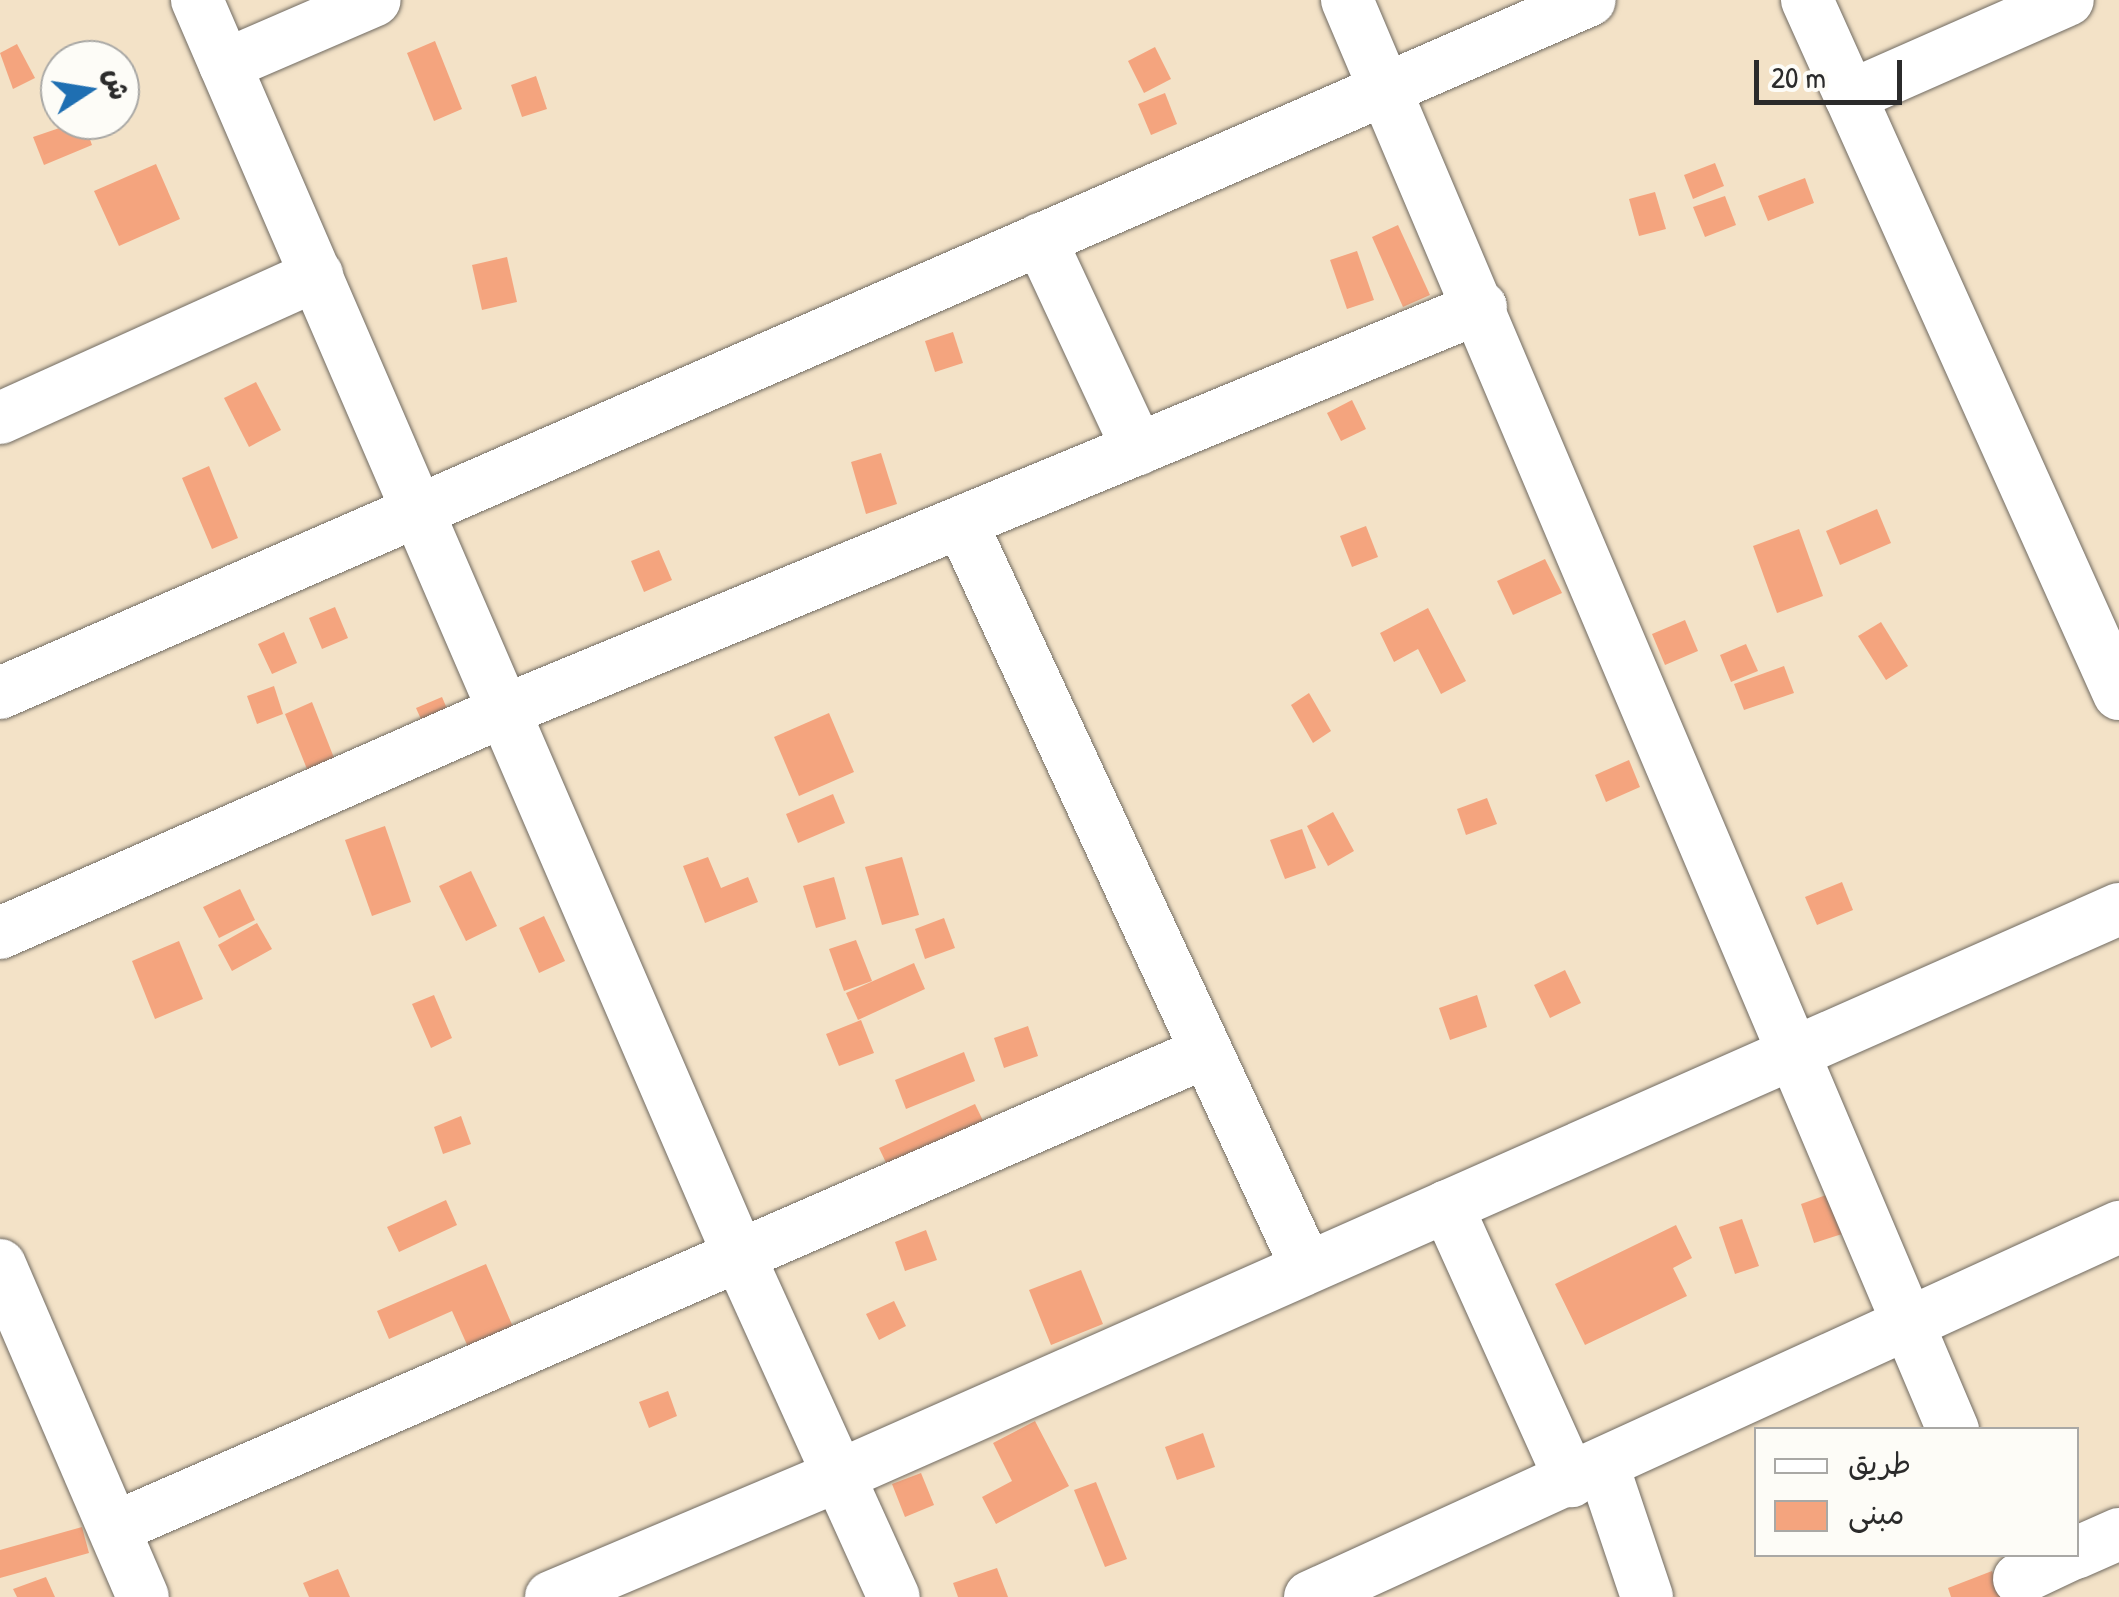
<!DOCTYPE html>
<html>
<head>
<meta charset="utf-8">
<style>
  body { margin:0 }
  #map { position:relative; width:2119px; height:1597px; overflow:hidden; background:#f3e2c7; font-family:"Patrick Hand","Playpen Sans Arabic",sans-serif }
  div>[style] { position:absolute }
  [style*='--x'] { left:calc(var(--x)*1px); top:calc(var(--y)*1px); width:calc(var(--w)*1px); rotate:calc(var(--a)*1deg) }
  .building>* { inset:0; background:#f4a47e }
  .roads { filter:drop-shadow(0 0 2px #716b62) drop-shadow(0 0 2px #716b62) }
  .minor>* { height:52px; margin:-26px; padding:0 26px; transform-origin:26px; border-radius:26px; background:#fff }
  span { translate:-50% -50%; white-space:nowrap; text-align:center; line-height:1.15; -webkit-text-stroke:8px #fdfcf7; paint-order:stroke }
  .legend { position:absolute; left:1754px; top:1427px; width:325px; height:130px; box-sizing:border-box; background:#fdfcf7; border:2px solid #a9a8a5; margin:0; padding:12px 18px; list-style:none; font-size:30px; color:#2b2b2b }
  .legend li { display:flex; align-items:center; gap:20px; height:50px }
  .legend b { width:50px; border:2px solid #a9a8a5 }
  .north { position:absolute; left:40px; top:40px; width:100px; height:100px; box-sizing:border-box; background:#fdfcf7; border:2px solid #a9a8a5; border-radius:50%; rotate:78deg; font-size:28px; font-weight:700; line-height:40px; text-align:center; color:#2b2b2b }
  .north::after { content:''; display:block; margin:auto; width:35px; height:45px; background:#1f6fb2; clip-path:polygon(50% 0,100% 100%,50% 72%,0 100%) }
  .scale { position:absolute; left:1754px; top:60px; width:148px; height:45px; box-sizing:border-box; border:5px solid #2b2b2b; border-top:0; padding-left:12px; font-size:30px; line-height:35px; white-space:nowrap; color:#2b2b2b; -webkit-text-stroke:8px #fdfcf7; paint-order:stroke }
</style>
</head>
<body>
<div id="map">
  <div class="building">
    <div style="clip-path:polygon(435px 41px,462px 109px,434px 121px,407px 53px)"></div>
    <div style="clip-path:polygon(17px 44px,35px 78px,13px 89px,0 53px)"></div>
    <div style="clip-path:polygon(1155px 47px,1171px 79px,1144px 93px,1128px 61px)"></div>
    <div style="clip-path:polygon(95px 48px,98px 60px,60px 60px,59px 91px,51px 59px)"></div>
    <div style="clip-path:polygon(536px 76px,547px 109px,522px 117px,511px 85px)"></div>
    <div style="clip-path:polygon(1165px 93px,1177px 124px,1151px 135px,1138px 104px)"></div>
    <div style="clip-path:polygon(83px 120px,92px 145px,44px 165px,33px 137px)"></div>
    <div style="clip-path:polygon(1715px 163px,1724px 186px,1693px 199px,1684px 175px)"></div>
    <div style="clip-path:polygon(156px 164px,180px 219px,119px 246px,94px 191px)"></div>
    <div style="clip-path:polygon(1805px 178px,1814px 203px,1768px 221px,1758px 196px)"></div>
    <div style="clip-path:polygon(1655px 192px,1666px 229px,1639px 236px,1629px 199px)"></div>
    <div style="clip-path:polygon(1725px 196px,1736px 225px,1705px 237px,1693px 207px)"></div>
    <div style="clip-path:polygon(1398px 225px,1430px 295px,1403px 307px,1372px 237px)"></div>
    <div style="clip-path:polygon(1357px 251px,1374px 300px,1347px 309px,1330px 260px)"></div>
    <div style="clip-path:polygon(507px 257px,517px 302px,482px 310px,472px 265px)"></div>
    <div style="clip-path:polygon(953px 332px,963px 363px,935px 372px,925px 341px)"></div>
    <div style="clip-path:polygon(256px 382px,281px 430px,249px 447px,224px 398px)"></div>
    <div style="clip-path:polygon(1352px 400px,1366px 429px,1341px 441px,1327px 413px)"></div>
    <div style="clip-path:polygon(881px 453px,897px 504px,866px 514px,851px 462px)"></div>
    <div style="clip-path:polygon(209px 466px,238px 538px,212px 549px,182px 478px)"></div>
    <div style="clip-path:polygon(1877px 509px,1891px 543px,1840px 565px,1826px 531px)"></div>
    <div style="clip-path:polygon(1366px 526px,1378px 557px,1352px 567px,1340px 536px)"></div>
    <div style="clip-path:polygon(1799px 529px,1823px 596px,1777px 613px,1753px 546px)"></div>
    <div style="clip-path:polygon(659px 550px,672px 580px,644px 592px,631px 561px)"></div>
    <div style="clip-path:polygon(1545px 559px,1562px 593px,1513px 615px,1497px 581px)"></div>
    <div style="clip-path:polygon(335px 607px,348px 638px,322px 649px,309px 618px)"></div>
    <div style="clip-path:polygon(1428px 608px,1466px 681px,1441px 694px,1418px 649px,1394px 662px,1380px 633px)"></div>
    <div style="clip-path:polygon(1685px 620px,1698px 651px,1665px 665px,1652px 634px)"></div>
    <div style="clip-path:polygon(1881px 622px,1908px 666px,1886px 680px,1858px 636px)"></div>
    <div style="clip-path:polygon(284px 632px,297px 663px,272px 674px,258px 644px)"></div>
    <div style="clip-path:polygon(1746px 644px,1758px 671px,1731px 682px,1720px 655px)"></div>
    <div style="clip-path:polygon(1784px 666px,1794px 693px,1744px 710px,1734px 684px)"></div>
    <div style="clip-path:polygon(274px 686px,283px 714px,257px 724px,247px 696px)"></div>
    <div style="clip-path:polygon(1309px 693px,1331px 731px,1313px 743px,1291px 705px)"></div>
    <div style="clip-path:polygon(442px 697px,454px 725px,428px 735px,416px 708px)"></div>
    <div style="clip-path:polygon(312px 702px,340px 773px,313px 784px,285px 714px)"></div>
    <div style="clip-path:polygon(829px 713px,854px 772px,799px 796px,774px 737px)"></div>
    <div style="clip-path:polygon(1629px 760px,1640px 787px,1606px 802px,1595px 775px)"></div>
    <div style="clip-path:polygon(833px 794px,845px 823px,798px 843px,786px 814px)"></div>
    <div style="clip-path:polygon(1487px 798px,1497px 824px,1466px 835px,1457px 809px)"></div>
    <div style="clip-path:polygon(1333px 812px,1354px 851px,1328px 866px,1307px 826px)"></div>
    <div style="clip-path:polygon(385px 826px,411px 902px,372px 916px,345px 840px)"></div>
    <div style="clip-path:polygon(1302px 829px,1316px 868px,1285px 879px,1270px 840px)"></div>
    <div style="clip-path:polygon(708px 857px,721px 888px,748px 877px,758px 902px,705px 923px,683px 866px)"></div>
    <div style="clip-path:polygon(902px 857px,919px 915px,882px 925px,865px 867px)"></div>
    <div style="clip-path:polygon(471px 871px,497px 926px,466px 941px,439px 886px)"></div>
    <div style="clip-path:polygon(834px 877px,846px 919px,816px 928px,803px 886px)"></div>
    <div style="clip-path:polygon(1842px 882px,1853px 910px,1817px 925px,1805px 897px)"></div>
    <div style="clip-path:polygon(240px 889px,255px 920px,219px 938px,203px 907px)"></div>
    <div style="clip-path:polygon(544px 916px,565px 961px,539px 973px,519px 928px)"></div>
    <div style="clip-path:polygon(944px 918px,955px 948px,925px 959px,915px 929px)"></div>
    <div style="clip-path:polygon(257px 923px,272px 949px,232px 971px,218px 945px)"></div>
    <div style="clip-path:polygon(856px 940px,872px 981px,844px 991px,829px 949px)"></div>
    <div style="clip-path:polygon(179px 941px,203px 999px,155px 1019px,132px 961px)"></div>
    <div style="clip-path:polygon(914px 963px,925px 989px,858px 1020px,846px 993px)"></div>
    <div style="clip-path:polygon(1565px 970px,1581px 1003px,1550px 1018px,1534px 985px)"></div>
    <div style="clip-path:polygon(434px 995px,452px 1038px,431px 1048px,412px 1004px)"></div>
    <div style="clip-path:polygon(1477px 995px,1487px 1027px,1450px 1040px,1439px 1008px)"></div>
    <div style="clip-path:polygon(861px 1020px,874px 1053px,839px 1066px,826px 1034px)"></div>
    <div style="clip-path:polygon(1028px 1026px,1038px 1056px,1004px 1068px,994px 1038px)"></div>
    <div style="clip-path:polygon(964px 1052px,975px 1081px,906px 1109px,895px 1080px)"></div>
    <div style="clip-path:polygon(975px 1104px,986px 1127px,890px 1171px,879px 1148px)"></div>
    <div style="clip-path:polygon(461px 1116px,471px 1144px,443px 1154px,434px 1127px)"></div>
    <div style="clip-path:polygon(1829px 1194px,1842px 1234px,1814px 1243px,1801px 1204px)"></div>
    <div style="clip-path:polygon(446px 1200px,457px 1225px,399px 1252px,387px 1227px)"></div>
    <div style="clip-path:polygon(1742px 1219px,1759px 1266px,1735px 1274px,1719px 1227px)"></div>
    <div style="clip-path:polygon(1676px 1225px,1692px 1258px,1673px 1268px,1687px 1296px,1585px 1345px,1555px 1284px)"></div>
    <div style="clip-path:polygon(926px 1230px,937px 1260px,905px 1271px,895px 1242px)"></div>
    <div style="clip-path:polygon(486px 1264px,513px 1327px,468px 1347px,452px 1311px,389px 1339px,377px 1311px)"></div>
    <div style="clip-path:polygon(1081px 1270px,1103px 1324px,1051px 1345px,1029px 1290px)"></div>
    <div style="clip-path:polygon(894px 1301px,906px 1326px,879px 1340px,866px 1314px)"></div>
    <div style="clip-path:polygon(668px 1391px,677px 1416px,649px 1428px,639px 1402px)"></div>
    <div style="clip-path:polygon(1035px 1421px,1069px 1486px,996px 1524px,982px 1497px,1012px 1481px,993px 1443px)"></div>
    <div style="clip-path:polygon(1203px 1433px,1215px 1467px,1177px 1480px,1165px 1447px)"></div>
    <div style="clip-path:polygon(921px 1473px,934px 1505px,905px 1517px,892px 1484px)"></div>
    <div style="clip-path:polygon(1096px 1482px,1127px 1559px,1105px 1567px,1074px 1490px)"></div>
    <div style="clip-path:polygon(82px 1527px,89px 1553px,0 1578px,0 1550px)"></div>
    <div style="clip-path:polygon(997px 1568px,1008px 1597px,958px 1597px,953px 1583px)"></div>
    <div style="clip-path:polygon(338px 1569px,350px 1597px,309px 1597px,303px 1583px)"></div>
    <div style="clip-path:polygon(1992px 1571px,2002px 1597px,1951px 1597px,1948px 1588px)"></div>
    <div style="clip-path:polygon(46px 1577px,55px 1597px,17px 1597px,13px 1589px)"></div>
  </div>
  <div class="roads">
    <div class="minor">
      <div style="--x:197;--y:0;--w:1370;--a:66.65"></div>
      <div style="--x:740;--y:1258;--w:372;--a:65.6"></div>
      <div style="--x:1347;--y:0;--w:1553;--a:67.03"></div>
      <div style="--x:1807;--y:0;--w:761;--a:65.79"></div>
      <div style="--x:225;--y:65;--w:163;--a:-23.4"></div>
      <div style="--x:1850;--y:96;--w:238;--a:-23.8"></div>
      <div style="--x:1040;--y:239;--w:232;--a:65"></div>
      <div style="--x:0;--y:418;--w:348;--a:-24.3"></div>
      <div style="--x:961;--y:522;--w:822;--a:65.12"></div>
      <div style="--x:0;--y:693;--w:1734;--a:-23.55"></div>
      <div style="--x:0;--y:933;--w:553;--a:-23.78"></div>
      <div style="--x:506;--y:710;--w:1055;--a:-22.46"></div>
      <div style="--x:1447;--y:1206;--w:302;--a:65.7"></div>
      <div style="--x:0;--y:1265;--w:361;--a:66.7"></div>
      <div style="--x:1603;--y:1466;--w:138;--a:71.4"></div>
      <div style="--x:114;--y:1528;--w:1191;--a:-23.55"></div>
      <div style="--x:2076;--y:1553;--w:47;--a:-23.8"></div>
      <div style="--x:2019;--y:1579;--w:59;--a:-25.3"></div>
      <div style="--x:551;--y:1597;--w:314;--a:-22.9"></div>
      <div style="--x:840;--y:1475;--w:1399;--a:-23.87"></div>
      <div style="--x:1310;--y:1597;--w:890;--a:-24.58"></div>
    </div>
  </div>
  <ul class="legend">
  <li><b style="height:12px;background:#fff"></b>طريق</li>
  <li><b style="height:28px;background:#f4a47e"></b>مبنى</li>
  </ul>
  <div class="north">ش</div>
  <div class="scale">20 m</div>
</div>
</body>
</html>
